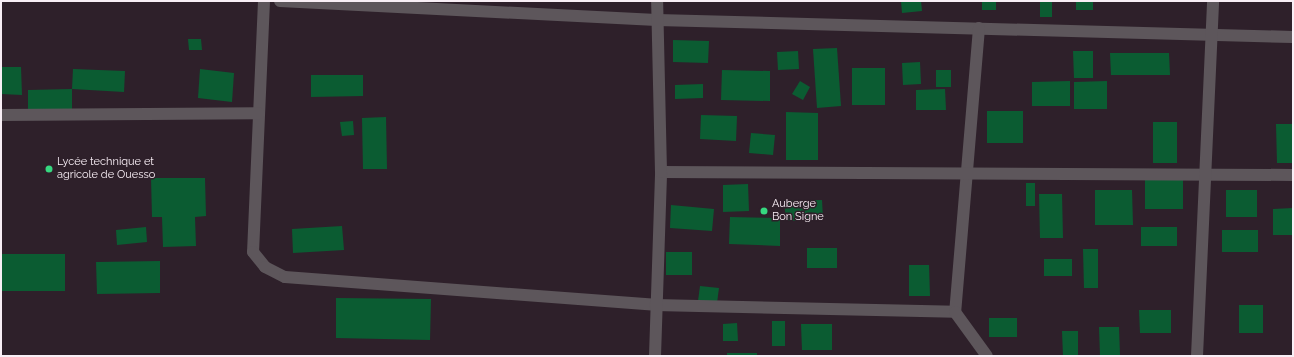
<!DOCTYPE html>
<html>
<head>
<meta charset="utf-8">
<style>
  body { margin:0 }
  #map { position:relative; width:1294px; height:357px; overflow:hidden; background:#2e202a; font-family:Raleway,sans-serif }
  div>[style] { position:absolute }
  [style*='--x'] { left:calc(var(--x)*1px); top:calc(var(--y)*1px); width:calc(var(--w)*1px); rotate:calc(var(--a)*1deg) }
  .building>* { inset:0; background:#0b5c32 }
  .minor>* { height:12px; margin:-6px; padding:0 6px; transform-origin:6px; border-radius:6px; background:#5d565b }
  .dots>* { width:11px; height:11px; translate:-50% -50%; box-sizing:border-box; border:2px solid #2e202a; border-radius:50% }
  span { translate:-50% -50%; white-space:nowrap; text-align:center; line-height:1.15; -webkit-text-stroke:3px #2e202a; paint-order:stroke }
  .poi-label { font-size:11px; color:#f8eef5 }
  .left { translate:0 -50%; text-align:left }
  .frame { position:absolute; inset:0; border:2px solid #f8eef5; pointer-events:none }
</style>
</head>
<body>
<div id="map">
  <div class="building">
    <div style="clip-path:polygon(901px 1px,921px 1px,922px 11px,902px 13px)"></div>
    <div style="clip-path:polygon(982px 1px,996px 1px,996px 10px,982px 10px)"></div>
    <div style="clip-path:polygon(1040px 1px,1052px 1px,1052px 17px,1040px 17px)"></div>
    <div style="clip-path:polygon(1076px 1px,1093px 1px,1093px 10px,1076px 10px)"></div>
    <div style="clip-path:polygon(188px 39px,201px 39px,202px 50px,189px 50px)"></div>
    <div style="clip-path:polygon(673px 40px,709px 41px,708px 63px,673px 62px)"></div>
    <div style="clip-path:polygon(837px 48px,841px 106px,817px 108px,813px 49px)"></div>
    <div style="clip-path:polygon(798px 51px,799px 69px,778px 70px,777px 52px)"></div>
    <div style="clip-path:polygon(1073px 51px,1093px 51px,1093px 78px,1074px 78px)"></div>
    <div style="clip-path:polygon(1110px 53px,1169px 53px,1170px 75px,1111px 75px)"></div>
    <div style="clip-path:polygon(920px 62px,921px 84px,903px 85px,902px 63px)"></div>
    <div style="clip-path:polygon(1px 67px,21px 67px,22px 95px,1px 94px)"></div>
    <div style="clip-path:polygon(852px 68px,885px 68px,885px 105px,852px 105px)"></div>
    <div style="clip-path:polygon(73px 69px,125px 71px,124px 92px,72px 89px)"></div>
    <div style="clip-path:polygon(200px 69px,234px 73px,232px 102px,198px 98px)"></div>
    <div style="clip-path:polygon(722px 70px,770px 71px,770px 101px,721px 100px)"></div>
    <div style="clip-path:polygon(936px 70px,951px 70px,951px 87px,936px 87px)"></div>
    <div style="clip-path:polygon(311px 75px,363px 75px,363px 96px,311px 97px)"></div>
    <div style="clip-path:polygon(800px 81px,810px 87px,803px 100px,792px 94px)"></div>
    <div style="clip-path:polygon(1070px 81px,1070px 106px,1032px 106px,1032px 82px)"></div>
    <div style="clip-path:polygon(1107px 81px,1107px 109px,1074px 109px,1074px 82px)"></div>
    <div style="clip-path:polygon(703px 84px,703px 98px,675px 99px,675px 85px)"></div>
    <div style="clip-path:polygon(72px 89px,72px 113px,28px 114px,28px 90px)"></div>
    <div style="clip-path:polygon(945px 89px,946px 110px,916px 110px,916px 90px)"></div>
    <div style="clip-path:polygon(987px 111px,1023px 111px,1023px 143px,987px 143px)"></div>
    <div style="clip-path:polygon(786px 112px,818px 113px,818px 160px,786px 160px)"></div>
    <div style="clip-path:polygon(701px 115px,737px 116px,736px 141px,700px 139px)"></div>
    <div style="clip-path:polygon(386px 117px,387px 169px,363px 169px,362px 118px)"></div>
    <div style="clip-path:polygon(353px 121px,354px 135px,342px 136px,340px 122px)"></div>
    <div style="clip-path:polygon(1153px 122px,1177px 122px,1177px 163px,1153px 163px)"></div>
    <div style="clip-path:polygon(1276px 124px,1293px 124px,1293px 163px,1277px 163px)"></div>
    <div style="clip-path:polygon(751px 133px,775px 135px,773px 155px,749px 153px)"></div>
    <div style="clip-path:polygon(151px 178px,205px 178px,206px 216px,195px 217px,196px 246px,163px 247px,162px 217px,152px 217px)"></div>
    <div style="clip-path:polygon(1145px 179px,1183px 179px,1183px 209px,1145px 209px)"></div>
    <div style="clip-path:polygon(1026px 183px,1035px 183px,1035px 206px,1026px 206px)"></div>
    <div style="clip-path:polygon(748px 184px,749px 211px,723px 212px,723px 185px)"></div>
    <div style="clip-path:polygon(1095px 190px,1132px 190px,1133px 225px,1095px 225px)"></div>
    <div style="clip-path:polygon(1226px 190px,1257px 190px,1257px 217px,1226px 217px)"></div>
    <div style="clip-path:polygon(1039px 194px,1062px 194px,1063px 238px,1040px 238px)"></div>
    <div style="clip-path:polygon(822px 200px,823px 219px,786px 221px,784px 201px)"></div>
    <div style="clip-path:polygon(671px 205px,714px 209px,712px 231px,670px 228px)"></div>
    <div style="clip-path:polygon(1293px 208px,1293px 235px,1273px 235px,1273px 209px)"></div>
    <div style="clip-path:polygon(730px 217px,780px 218px,780px 246px,729px 244px)"></div>
    <div style="clip-path:polygon(342px 226px,344px 250px,293px 253px,292px 229px)"></div>
    <div style="clip-path:polygon(146px 227px,147px 242px,117px 245px,116px 230px)"></div>
    <div style="clip-path:polygon(1141px 227px,1177px 227px,1177px 246px,1141px 246px)"></div>
    <div style="clip-path:polygon(1222px 230px,1258px 230px,1258px 252px,1222px 252px)"></div>
    <div style="clip-path:polygon(807px 248px,837px 248px,837px 268px,807px 268px)"></div>
    <div style="clip-path:polygon(1083px 249px,1098px 249px,1098px 288px,1084px 288px)"></div>
    <div style="clip-path:polygon(666px 252px,692px 252px,692px 275px,666px 275px)"></div>
    <div style="clip-path:polygon(1px 254px,65px 254px,65px 291px,1px 291px)"></div>
    <div style="clip-path:polygon(1044px 259px,1072px 259px,1072px 276px,1044px 276px)"></div>
    <div style="clip-path:polygon(160px 261px,160px 293px,97px 294px,96px 262px)"></div>
    <div style="clip-path:polygon(909px 265px,929px 265px,930px 296px,909px 296px)"></div>
    <div style="clip-path:polygon(700px 286px,719px 288px,717px 303px,698px 301px)"></div>
    <div style="clip-path:polygon(336px 298px,431px 299px,430px 340px,336px 338px)"></div>
    <div style="clip-path:polygon(1239px 305px,1263px 305px,1263px 333px,1239px 333px)"></div>
    <div style="clip-path:polygon(1139px 310px,1171px 310px,1171px 333px,1140px 333px)"></div>
    <div style="clip-path:polygon(989px 318px,1017px 318px,1017px 337px,989px 337px)"></div>
    <div style="clip-path:polygon(772px 321px,785px 321px,785px 346px,772px 346px)"></div>
    <div style="clip-path:polygon(737px 323px,738px 341px,723px 341px,723px 324px)"></div>
    <div style="clip-path:polygon(801px 324px,832px 324px,832px 350px,802px 350px)"></div>
    <div style="clip-path:polygon(1099px 327px,1119px 327px,1120px 355px,1100px 355px)"></div>
    <div style="clip-path:polygon(1062px 331px,1078px 331px,1078px 356px,1063px 356px)"></div>
    <div style="clip-path:polygon(727px 353px,757px 353px,757px 356px,727px 356px)"></div>
  </div>
  <div class="minor">
    <div style="--x:264;--y:1;--w:251;--a:92.5"></div>
    <div style="--x:253;--y:252;--w:19;--a:51"></div>
    <div style="--x:265;--y:267;--w:22;--a:27"></div>
    <div style="--x:285;--y:277;--w:371;--a:4.3"></div>
    <div style="--x:655;--y:305;--w:300;--a:1.3"></div>
    <div style="--x:280;--y:1;--w:377;--a:2.9"></div>
    <div style="--x:657;--y:20;--w:636;--a:1.53"></div>
    <div style="--x:979;--y:28;--w:285;--a:94.8"></div>
    <div style="--x:955;--y:312;--w:54;--a:54"></div>
    <div style="--x:1;--y:115;--w:258;--a:-0.4"></div>
    <div style="--x:661;--y:172;--w:632;--a:0.27"></div>
    <div style="--x:655;--y:356;--w:184;--a:-88.1"></div>
    <div style="--x:661;--y:172;--w:171;--a:-91.3"></div>
    <div style="--x:1197;--y:356;--w:355;--a:-87.4"></div>
  </div>
  <div class="dots">
    <div style="left:49px;top:169px;background:#36d880"></div>
    <div style="left:764px;top:211px;background:#36d880"></div>
  </div>
  <div class="poi-label">
    <span class="left" style="left:57px;top:169px">Lycée technique et<br>agricole de Ouesso</span>
    <span class="left" style="left:772px;top:211px">Auberge<br>Bon Signe</span>
  </div>
  <div class="frame"></div>
</div>
</body>
</html>
